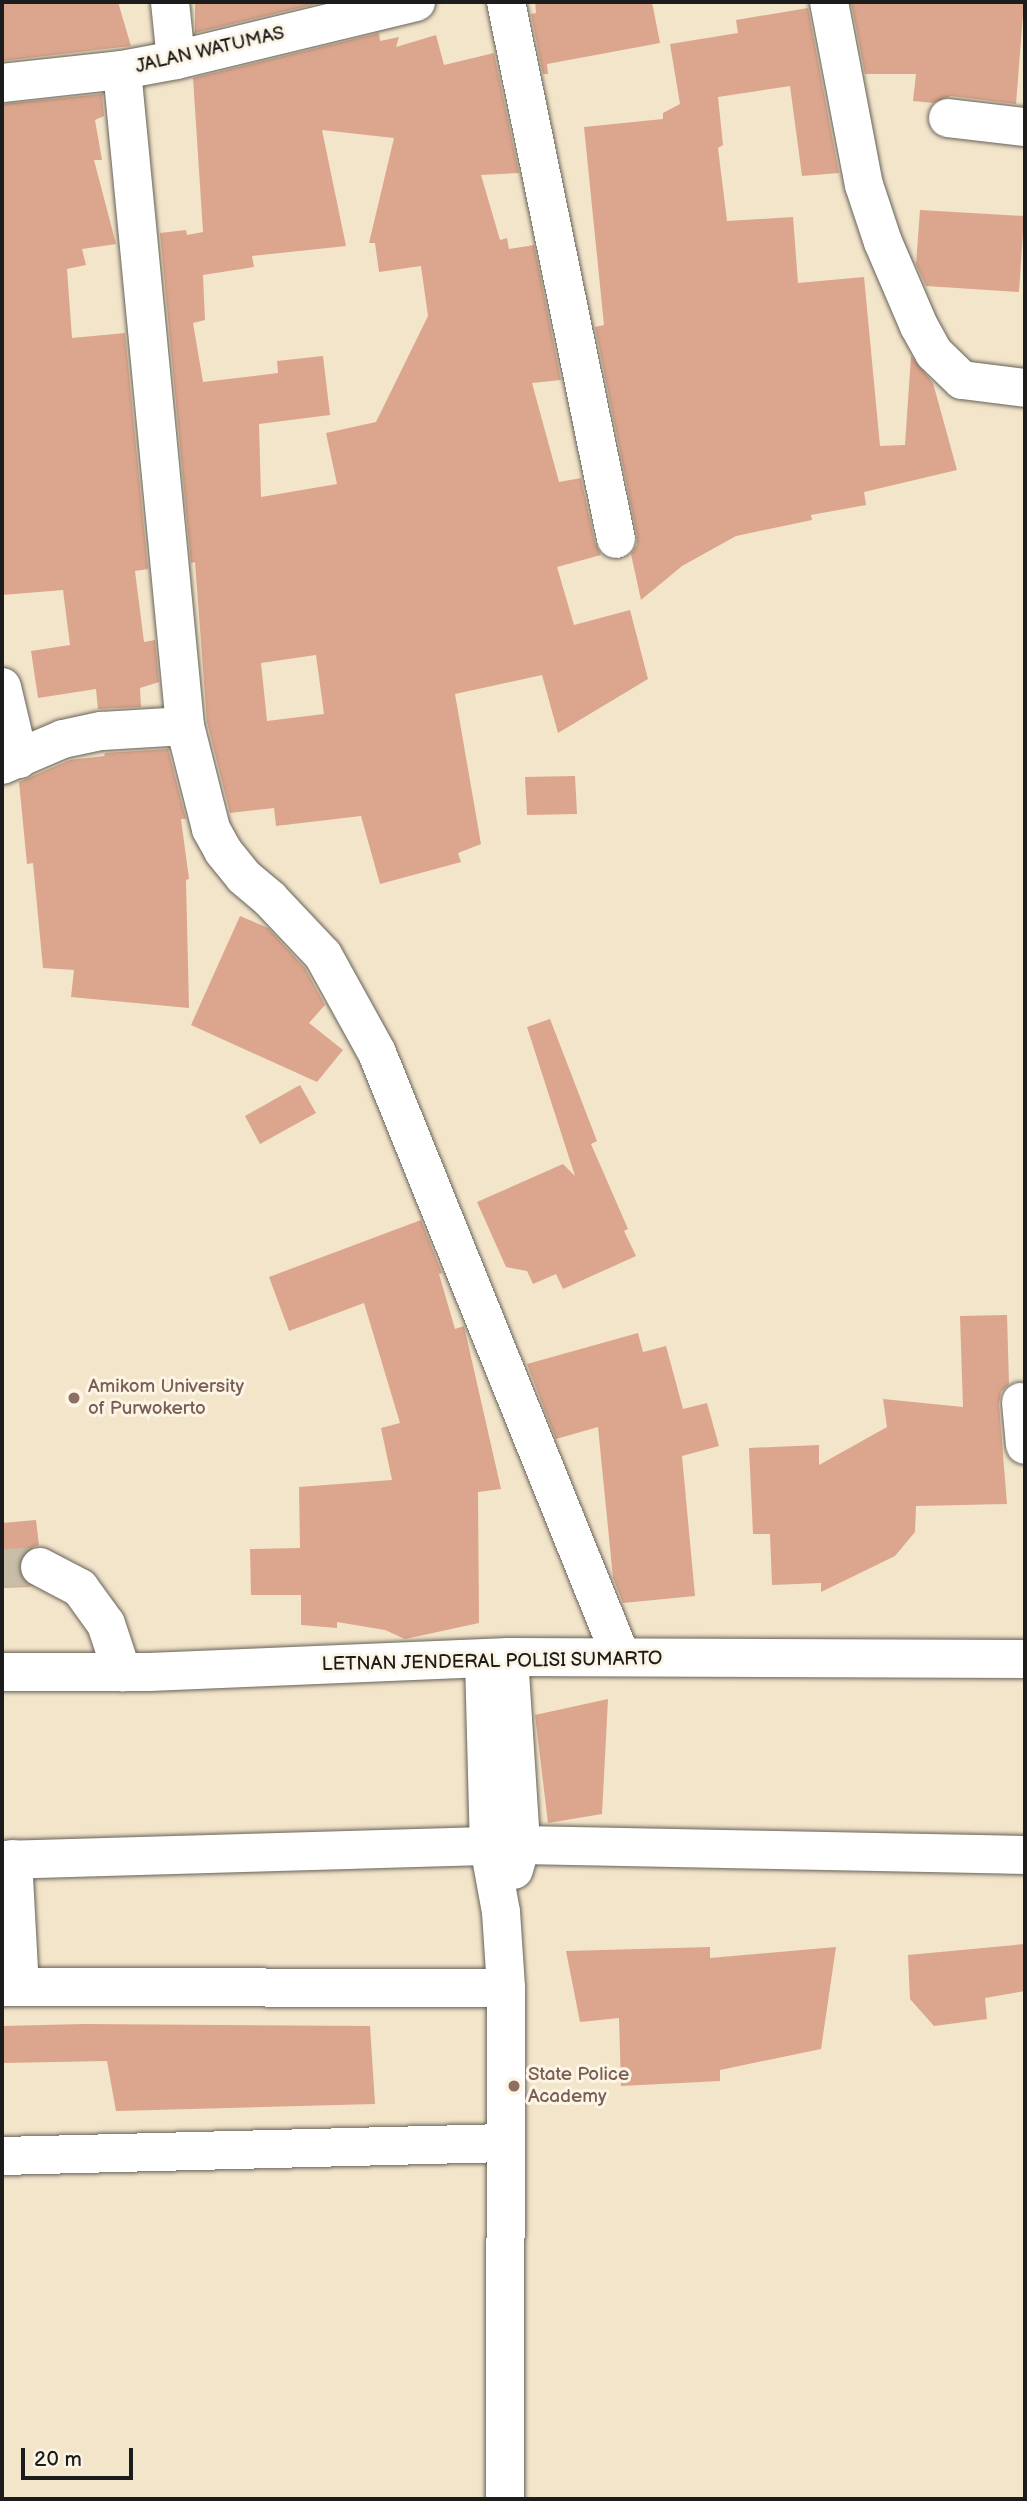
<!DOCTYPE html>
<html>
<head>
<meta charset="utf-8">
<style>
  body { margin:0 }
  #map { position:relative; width:1027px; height:2501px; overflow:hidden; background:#f3e5ca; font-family:"Balsamiq Sans",sans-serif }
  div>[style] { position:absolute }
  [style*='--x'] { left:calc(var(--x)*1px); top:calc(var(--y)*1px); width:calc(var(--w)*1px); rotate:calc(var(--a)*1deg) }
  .building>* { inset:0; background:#dba68d }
  .minor-tunnel>* { height:38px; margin-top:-19px; transform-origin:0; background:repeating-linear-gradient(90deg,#c8bda7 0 38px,transparent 0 57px) }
  .roads { filter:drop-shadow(0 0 2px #676259) drop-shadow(0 0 2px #676259) }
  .minor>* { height:38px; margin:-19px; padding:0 19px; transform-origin:19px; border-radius:19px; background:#fff }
  .dots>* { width:19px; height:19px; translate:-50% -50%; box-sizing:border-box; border:4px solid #fcf5e5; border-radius:50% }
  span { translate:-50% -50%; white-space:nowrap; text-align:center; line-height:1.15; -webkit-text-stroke:6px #fcf5e5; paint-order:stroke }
  .street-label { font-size:19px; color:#1c1c1c }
  .education-label { font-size:19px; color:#785e54 }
  .left { translate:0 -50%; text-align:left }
  .frame { position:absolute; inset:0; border:4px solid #1c1c1c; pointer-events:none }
  .scale { position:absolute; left:21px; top:2448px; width:112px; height:32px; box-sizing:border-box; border:4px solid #1c1c1c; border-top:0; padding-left:9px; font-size:21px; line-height:24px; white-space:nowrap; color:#1c1c1c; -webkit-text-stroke:5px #fcf5e5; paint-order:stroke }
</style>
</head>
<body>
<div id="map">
  <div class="building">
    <div style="clip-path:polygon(2px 2px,118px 2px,131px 46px,2px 61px)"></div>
    <div style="clip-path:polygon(195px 2px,324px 2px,195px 33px)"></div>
    <div style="clip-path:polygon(535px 2px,652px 2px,660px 43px,547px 64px,548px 74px,543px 74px,531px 14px,536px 13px)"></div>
    <div style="clip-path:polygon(851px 2px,1024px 2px,1016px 104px,951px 96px,933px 103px,913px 101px,916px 74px,865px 74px)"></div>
    <div style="clip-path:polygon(808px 8px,839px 173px,802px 176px,790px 86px,718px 97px,723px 145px,718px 148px,727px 221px,793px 217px,798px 283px,864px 277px,880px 446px,905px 445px,911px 356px,933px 383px,957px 470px,864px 492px,866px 505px,811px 515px,812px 520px,736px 536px,682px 566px,641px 600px,631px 554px,637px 545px,637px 535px,595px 327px,604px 325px,584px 127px,663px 119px,663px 113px,680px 104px,670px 44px,738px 33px,736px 20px)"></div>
    <div style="clip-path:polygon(evenodd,379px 33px,380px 41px,399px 37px,396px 47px,436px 35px,444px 65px,494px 53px,519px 173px,481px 175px,500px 240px,507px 238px,509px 249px,534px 245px,561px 380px,532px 383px,559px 482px,581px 478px,595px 543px,601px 555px,557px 567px,574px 625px,630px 610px,648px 679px,558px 733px,542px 675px,455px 694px,481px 844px,458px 853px,461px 862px,380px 884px,361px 816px,276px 826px,274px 808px,230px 813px,207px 722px,195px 562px,191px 563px,160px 233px,186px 230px,187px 235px,203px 232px,193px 78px,379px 33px,322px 130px,394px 138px,369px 243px,375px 243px,379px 272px,421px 266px,428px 316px,376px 422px,326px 433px,337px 484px,261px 497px,259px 424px,330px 415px,323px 356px,277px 361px,278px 373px,203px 382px,193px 323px,205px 320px,203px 275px,254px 267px,252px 256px,346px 246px,322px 130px,379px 33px,316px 655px,324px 714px,267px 721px,261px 663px,316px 655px)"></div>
    <div style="clip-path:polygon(102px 94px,104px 116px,95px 120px,102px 160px,94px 160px,116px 244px,82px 249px,86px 265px,67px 269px,72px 338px,125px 333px,148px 569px,135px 571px,144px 642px,155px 640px,159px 682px,140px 688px,141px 707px,98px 709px,96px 689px,38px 698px,31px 651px,70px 645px,63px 590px,2px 595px,2px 104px)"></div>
    <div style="clip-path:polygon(920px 210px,1024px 216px,1019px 292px,926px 286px,916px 264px)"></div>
    <div style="clip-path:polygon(168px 749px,186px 819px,181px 819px,189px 879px,186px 880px,189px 1008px,71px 997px,74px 970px,43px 968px,33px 863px,27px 864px,19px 782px,70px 760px,104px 756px,105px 753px)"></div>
    <div style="clip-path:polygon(575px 776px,577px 814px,527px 815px,525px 777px)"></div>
    <div style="clip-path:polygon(240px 916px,268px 928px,305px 968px,325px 1005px,309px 1023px,343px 1050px,317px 1082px,191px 1025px)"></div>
    <div style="clip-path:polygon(550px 1019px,597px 1141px,591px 1144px,628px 1229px,624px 1231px,636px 1256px,563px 1289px,556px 1274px,533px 1284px,527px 1271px,506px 1267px,477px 1202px,563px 1164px,575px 1176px,527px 1027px)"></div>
    <div style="clip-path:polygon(300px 1085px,316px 1113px,260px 1144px,245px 1116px)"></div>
    <div style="clip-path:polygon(421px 1220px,442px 1273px,439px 1274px,455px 1329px,464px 1326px,501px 1489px,478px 1492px,479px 1623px,405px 1639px,385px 1630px,337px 1622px,337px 1628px,301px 1625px,301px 1595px,251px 1595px,250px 1549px,300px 1548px,299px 1487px,392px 1480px,381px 1428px,400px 1423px,364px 1303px,289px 1331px,269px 1277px)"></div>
    <div style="clip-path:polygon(1007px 1315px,1009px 1384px,1001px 1392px,999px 1404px,1007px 1504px,916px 1506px,915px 1532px,895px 1556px,821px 1592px,821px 1583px,772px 1585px,770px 1534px,753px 1534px,749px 1448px,819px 1445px,819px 1465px,887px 1427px,883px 1399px,963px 1407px,960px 1316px)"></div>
    <div style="clip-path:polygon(638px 1333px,643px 1352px,666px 1346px,683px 1409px,707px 1403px,719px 1446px,682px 1456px,695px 1596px,623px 1603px,613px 1578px,598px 1427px,556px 1439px,527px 1364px)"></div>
    <div style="clip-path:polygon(36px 1520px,39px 1545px,28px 1549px,20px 1557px,18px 1567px,22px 1579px,30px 1587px,2px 1588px,2px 1523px)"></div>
    <div style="clip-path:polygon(608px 1699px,602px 1814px,548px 1823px,535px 1715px)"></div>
    <div style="clip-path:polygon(1025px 1944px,1025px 1991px,985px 1998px,987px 2019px,934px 2026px,910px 1999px,908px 1955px)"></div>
    <div style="clip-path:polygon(710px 1947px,710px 1958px,836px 1947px,821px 2049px,720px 2070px,720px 2081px,621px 2086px,619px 2018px,580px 2022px,566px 1951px)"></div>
    <div style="clip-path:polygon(84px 2024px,370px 2026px,375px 2104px,116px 2111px,107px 2061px,2px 2063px,2px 2026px)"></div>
  </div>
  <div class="minor-tunnel">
    <div style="--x:2;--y:1568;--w:38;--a:-2"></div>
  </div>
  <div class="roads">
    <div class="minor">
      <div style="--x:170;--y:2;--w:58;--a:84.1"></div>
      <div style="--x:506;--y:2;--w:548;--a:78.42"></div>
      <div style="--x:829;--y:2;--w:186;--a:79.2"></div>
      <div style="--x:864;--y:185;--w:60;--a:71.6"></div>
      <div style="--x:883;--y:242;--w:91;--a:66.8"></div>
      <div style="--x:919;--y:326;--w:31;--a:61"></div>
      <div style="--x:934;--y:353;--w:39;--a:44"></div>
      <div style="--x:962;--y:380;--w:64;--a:7.2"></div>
      <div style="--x:122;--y:70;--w:659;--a:84.51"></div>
      <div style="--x:185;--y:726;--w:106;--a:75.8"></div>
      <div style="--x:211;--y:829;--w:25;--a:61"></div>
      <div style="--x:223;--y:851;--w:33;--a:51"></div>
      <div style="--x:244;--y:877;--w:34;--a:40"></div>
      <div style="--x:270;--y:899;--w:77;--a:46.6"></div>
      <div style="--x:323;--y:955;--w:112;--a:61.1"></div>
      <div style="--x:377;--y:1053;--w:651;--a:68"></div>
      <div style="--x:2;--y:83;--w:121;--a:-6.2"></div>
      <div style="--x:122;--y:70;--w:55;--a:-10.5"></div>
      <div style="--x:176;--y:60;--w:247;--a:-13.6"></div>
      <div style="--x:948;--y:118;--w:78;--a:6.7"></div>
      <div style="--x:2;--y:687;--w:74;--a:76.7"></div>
      <div style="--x:2;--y:765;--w:66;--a:-23.1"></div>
      <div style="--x:63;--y:739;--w:40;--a:-12"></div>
      <div style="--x:102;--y:731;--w:83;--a:-3.4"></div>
      <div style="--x:1021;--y:1402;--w:43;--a:84.7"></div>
      <div style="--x:40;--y:1567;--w:45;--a:27.7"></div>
      <div style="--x:80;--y:1588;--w:44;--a:54.2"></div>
      <div style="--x:106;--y:1624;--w:51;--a:71.6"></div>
      <div style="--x:509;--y:1657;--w:188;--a:86.3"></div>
      <div style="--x:521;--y:1845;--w:26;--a:106"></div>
      <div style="--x:484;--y:1659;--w:187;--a:88.5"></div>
      <div style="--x:489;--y:1846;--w:67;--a:79.7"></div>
      <div style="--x:501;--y:1912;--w:76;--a:86.2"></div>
      <div style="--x:506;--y:1988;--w:511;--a:90.11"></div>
      <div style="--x:2;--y:1672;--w:147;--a:0"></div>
      <div style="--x:149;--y:1672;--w:360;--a:-2.4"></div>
      <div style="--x:509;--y:1657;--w:516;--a:0.22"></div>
      <div style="--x:13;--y:1859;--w:128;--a:86.9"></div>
      <div style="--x:2;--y:1860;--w:519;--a:-1.66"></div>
      <div style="--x:521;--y:1845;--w:504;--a:1.14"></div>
      <div style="--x:2;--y:1987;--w:504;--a:0.11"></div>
      <div style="--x:2;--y:2156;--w:503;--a:-1.48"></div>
    </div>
  </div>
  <div class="dots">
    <div style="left:74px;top:1398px;background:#8d6e63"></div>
    <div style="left:514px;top:2086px;background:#8d6e63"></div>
  </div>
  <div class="street-label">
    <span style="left:210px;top:50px;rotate:-13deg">JALAN WATUMAS</span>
    <span style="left:492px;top:1662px;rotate:-1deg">LETNAN JENDERAL POLISI SUMARTO</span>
  </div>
  <div class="education-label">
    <span class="left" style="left:88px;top:1398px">Amikom University<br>of Purwokerto</span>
    <span class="left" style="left:528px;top:2086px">State Police<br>Academy</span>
  </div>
  <div class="frame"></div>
  <div class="scale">20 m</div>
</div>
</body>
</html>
